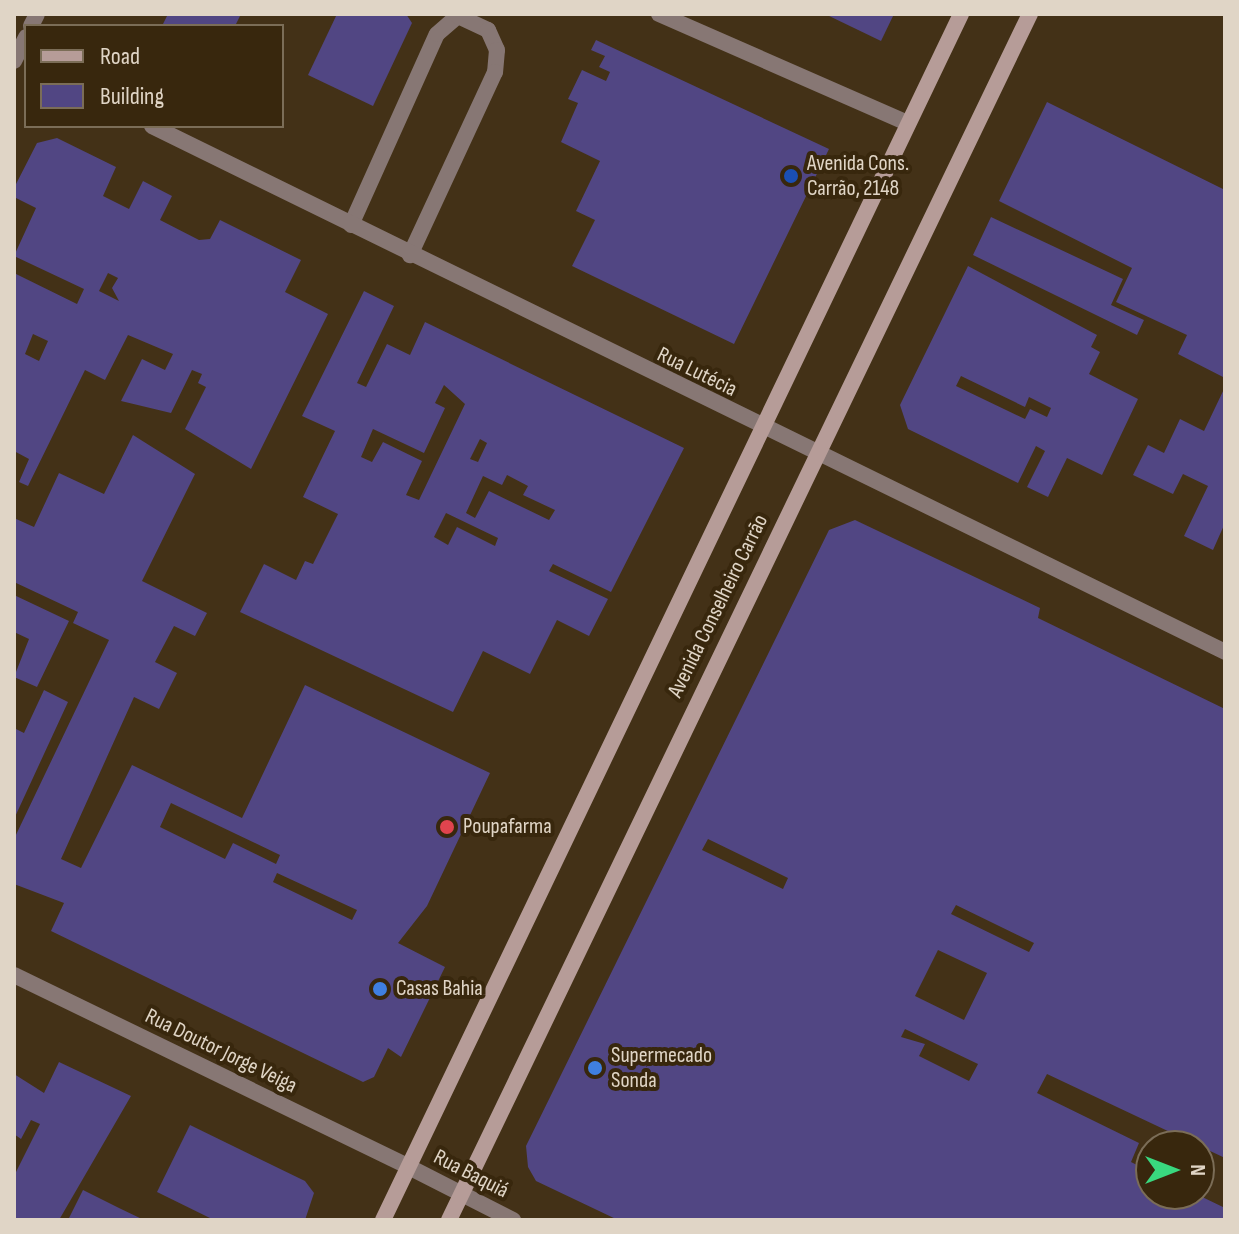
<!DOCTYPE html>
<html>
<head>
<meta charset="utf-8">
<style>
  body { margin:0 }
  #map { position:relative; width:1239px; height:1234px; overflow:hidden; background:#433117; font-family:"Sofia Sans Condensed",sans-serif }
  div>[style] { position:absolute }
  [style*='--x'] { left:calc(var(--x)*1px); top:calc(var(--y)*1px); width:calc(var(--w)*1px); rotate:calc(var(--a)*1deg) }
  .building>* { inset:0; background:#514683 }
  .service>* { height:16px; margin:-8px; padding:0 8px; transform-origin:8px; border-radius:8px; background:#877774 }
  .minor>* { height:16px; margin:-8px; padding:0 8px; transform-origin:8px; border-radius:8px; background:#877774 }
  .tertiary>* { height:16px; margin:-8px; padding:0 8px; transform-origin:8px; border-radius:8px; background:#877774 }
  .secondary>* { height:16px; margin:-8px; padding:0 8px; transform-origin:8px; border-radius:8px; background:#b69c98 }
  .dots>* { width:22px; height:22px; translate:-50% -50%; box-sizing:border-box; border:4px solid #38270d; border-radius:50% }
  span { translate:-50% -50%; white-space:nowrap; text-align:center; line-height:1.15; -webkit-text-stroke:8px #38270d; paint-order:stroke }
  .poi-label { font-size:22px; color:#e0d5c6 }
  .left { translate:0 -50%; text-align:left }
  .street-label { font-size:22px; color:#e0d5c6 }
  .frame { position:absolute; inset:0; border:16px solid #e0d5c6; pointer-events:none }
  .legend { position:absolute; left:24px; top:24px; width:260px; height:104px; box-sizing:border-box; background:#38270d; border:2px solid #7b6d57; margin:0; padding:10px 14px; list-style:none; font-size:24px; color:#e0d5c6 }
  .legend li { display:flex; align-items:center; gap:16px; height:40px }
  .legend b { width:40px; border:2px solid #7b6d57 }
  .north { position:absolute; left:1135px; top:1130px; width:80px; height:80px; box-sizing:border-box; background:#38270d; border:2px solid #7b6d57; border-radius:50%; rotate:90deg; font-size:22px; font-weight:700; line-height:32px; text-align:center; color:#e0d5c6 }
  .north::after { content:''; display:block; margin:auto; width:28px; height:36px; background:#39d87f; clip-path:polygon(50% 0,100% 100%,50% 72%,0 100%) }
</style>
</head>
<body>
<div id="map">
  <div class="building">
    <div style="clip-path:polygon(168px 14px,241px 14px,235px 26px,162px 26px)"></div>
    <div style="clip-path:polygon(337px 14px,406px 14px,412px 23px,373px 106px,308px 75px)"></div>
    <div style="clip-path:polygon(825px 14px,894px 14px,881px 41px)"></div>
    <div style="clip-path:polygon(596px 40px,829px 149px,734px 344px,572px 266px,595px 220px,576px 211px,600px 161px,561px 142px,578px 103px,568px 99px,582px 70px,606px 81px,610px 72px,599px 67px,605px 56px,591px 50px)"></div>
    <div style="clip-path:polygon(1047px 102px,1225px 190px,1225px 378px,1178px 354px,1187px 335px,1116px 302px,1132px 268px,999px 201px)"></div>
    <div style="clip-path:polygon(evenodd,57px 138px,116px 167px,103px 196px,129px 209px,143px 181px,172px 196px,160px 220px,199px 240px,210px 239px,220px 220px,301px 260px,285px 292px,328px 314px,251px 469px,185px 429px,206px 387px,198px 383px,202px 374px,192px 370px,171px 413px,121px 401px,142px 359px,165px 370px,173px 354px,128px 335px,105px 380px,85px 370px,28px 486px,19px 482px,29px 459px,14px 451px,14px 273px,77px 304px,84px 289px,14px 256px,36px 208px,14px 197px,14px 188px,37px 143px,57px 138px,108px 273px,118px 278px,112px 288px,119px 301px,99px 291px,108px 273px,57px 138px,33px 334px,48px 341px,39px 361px,25px 354px,33px 334px)"></div>
    <div style="clip-path:polygon(991px 217px,1123px 279px,1111px 305px,1144px 320px,1137px 335px,973px 255px)"></div>
    <div style="clip-path:polygon(evenodd,968px 266px,1097px 335px,1091px 347px,1100px 352px,1089px 374px,1138px 399px,1102px 475px,1067px 458px,1048px 497px,1027px 487px,1045px 451px,1036px 446px,1018px 483px,908px 429px,900px 405px,968px 266px,961px 376px,1025px 407px,1029px 397px,1051px 408px,1047px 417px,1030px 409px,1025px 419px,956px 386px,961px 376px)"></div>
    <div style="clip-path:polygon(evenodd,364px 291px,394px 306px,357px 383px,366px 387px,387px 344px,410px 355px,425px 322px,684px 448px,611px 592px,553px 564px,549px 571px,608px 599px,589px 636px,557px 620px,530px 674px,483px 651px,453px 712px,240px 612px,264px 564px,296px 580px,305px 561px,313px 564px,338px 514px,303px 497px,335px 431px,302px 416px,364px 291px,444px 385px,465px 404px,419px 500px,406px 495px,422px 461px,383px 442px,372px 462px,361px 457px,373px 429px,424px 453px,445px 408px,435px 403px,444px 385px,364px 291px,480px 439px,487px 443px,478px 462px,470px 459px,480px 439px,364px 291px,507px 475px,528px 486px,523px 495px,555px 510px,549px 520px,489px 491px,475px 518px,466px 513px,483px 476px,502px 485px,507px 475px,364px 291px,446px 513px,498px 538px,495px 546px,457px 527px,448px 545px,434px 537px,446px 513px)"></div>
    <div style="clip-path:polygon(1225px 387px,1225px 523px,1213px 550px,1184px 536px,1208px 486px,1183px 474px,1173px 494px,1133px 475px,1148px 445px,1164px 453px,1180px 419px,1204px 431px)"></div>
    <div style="clip-path:polygon(evenodd,133px 435px,195px 474px,142px 581px,207px 613px,195px 636px,174px 626px,155px 662px,177px 673px,159px 709px,134px 697px,61px 859px,81px 868px,132px 765px,242px 818px,305px 685px,490px 773px,427px 906px,398px 943px,445px 967px,401px 1057px,388px 1048px,374px 1077px,363px 1082px,51px 931px,64px 903px,14px 884px,14px 839px,109px 640px,73px 623px,78px 612px,14px 582px,14px 518px,34px 527px,59px 473px,104px 494px,133px 435px,171px 803px,280px 855px,276px 864px,233px 843px,225px 859px,160px 827px,171px 803px,133px 435px,277px 873px,357px 910px,352px 920px,273px 882px,277px 873px)"></div>
    <div style="clip-path:polygon(evenodd,855px 520px,1040px 608px,1038px 618px,1225px 709px,1225px 1158px,1047px 1074px,1037px 1093px,1139px 1143px,1131px 1162px,1151px 1172px,1151px 1194px,1196px 1194px,1225px 1208px,1225px 1220px,618px 1220px,536px 1181px,528px 1167px,526px 1146px,829px 530px,855px 520px,708px 839px,788px 878px,783px 889px,702px 850px,708px 839px,855px 520px,956px 905px,1034px 943px,1029px 952px,951px 914px,956px 905px,855px 520px,938px 950px,987px 973px,964px 1020px,915px 996px,938px 950px,855px 520px,905px 1029px,978px 1064px,969px 1081px,919px 1056px,925px 1044px,901px 1037px,905px 1029px)"></div>
    <div style="clip-path:polygon(14px 595px,69px 621px,37px 687px,14px 677px,29px 639px,14px 632px)"></div>
    <div style="clip-path:polygon(44px 690px,68px 702px,14px 819px,14px 728px,24px 733px)"></div>
    <div style="clip-path:polygon(59px 1062px,131px 1096px,59px 1220px,14px 1220px,14px 1176px,40px 1124px,31px 1120px,21px 1139px,14px 1134px,14px 1074px,44px 1093px)"></div>
    <div style="clip-path:polygon(190px 1125px,305px 1181px,314px 1193px,305px 1220px,214px 1220px,157px 1192px)"></div>
    <div style="clip-path:polygon(83px 1190px,119px 1208px,144px 1220px,68px 1220px)"></div>
  </div>
  <div class="service">
    <div style="--x:659;--y:14;--w:271;--a:23.7"></div>
    <div style="--x:351;--y:225;--w:209;--a:-65.8"></div>
    <div style="--x:437;--y:34;--w:28;--a:-41"></div>
    <div style="--x:458;--y:16;--w:33;--a:25"></div>
    <div style="--x:488;--y:30;--w:22;--a:66"></div>
    <div style="--x:497;--y:50;--w:22;--a:95"></div>
    <div style="--x:495;--y:72;--w:202;--a:114.9"></div>
  </div>
  <div class="minor">
    <div style="--x:31;--y:26;--w:13;--a:-63"></div>
    <div style="--x:14;--y:61;--w:27;--a:-63"></div>
    <div style="--x:152;--y:126;--w:1195;--a:26.11"></div>
    <div style="--x:14;--y:975;--w:439;--a:25.9"></div>
  </div>
  <div class="tertiary">
    <div style="--x:409;--y:1167;--w:117;--a:27"></div>
  </div>
  <div class="secondary">
    <div style="--x:383;--y:1220;--w:1337;--a:-64.39"></div>
    <div style="--x:449;--y:1220;--w:1339;--a:-64.28"></div>
  </div>
  <div class="dots">
    <div style="left:791px;top:176px;background:#1a4fb4"></div>
    <div style="left:447px;top:827px;background:#e0444e"></div>
    <div style="left:380px;top:989px;background:#3f7fe0"></div>
    <div style="left:595px;top:1068px;background:#3f7fe0"></div>
  </div>
  <div class="poi-label">
    <span class="left" style="left:807px;top:176px">Avenida Cons.<br>Carrão, 2148</span>
    <span class="left" style="left:463px;top:827px">Poupafarma</span>
    <span class="left" style="left:396px;top:989px">Casas Bahia</span>
    <span class="left" style="left:611px;top:1068px">Supermecado<br>Sonda</span>
  </div>
  <div class="street-label">
    <span style="left:697px;top:372px;rotate:26deg">Rua Lutécia</span>
    <span style="left:718px;top:606px;rotate:-64deg">Avenida Conselheiro Carrão</span>
    <span style="left:221px;top:1051px;rotate:26deg">Rua Doutor Jorge Veiga</span>
    <span style="left:471px;top:1174px;rotate:27deg">Rua Baquiá</span>
  </div>
  <div class="frame"></div>
  <ul class="legend">
  <li><b style="height:10px;background:#b69c98"></b>Road</li>
  <li><b style="height:22px;background:#514683"></b>Building</li>
  </ul>
  <div class="north">N</div>
</div>
</body>
</html>
